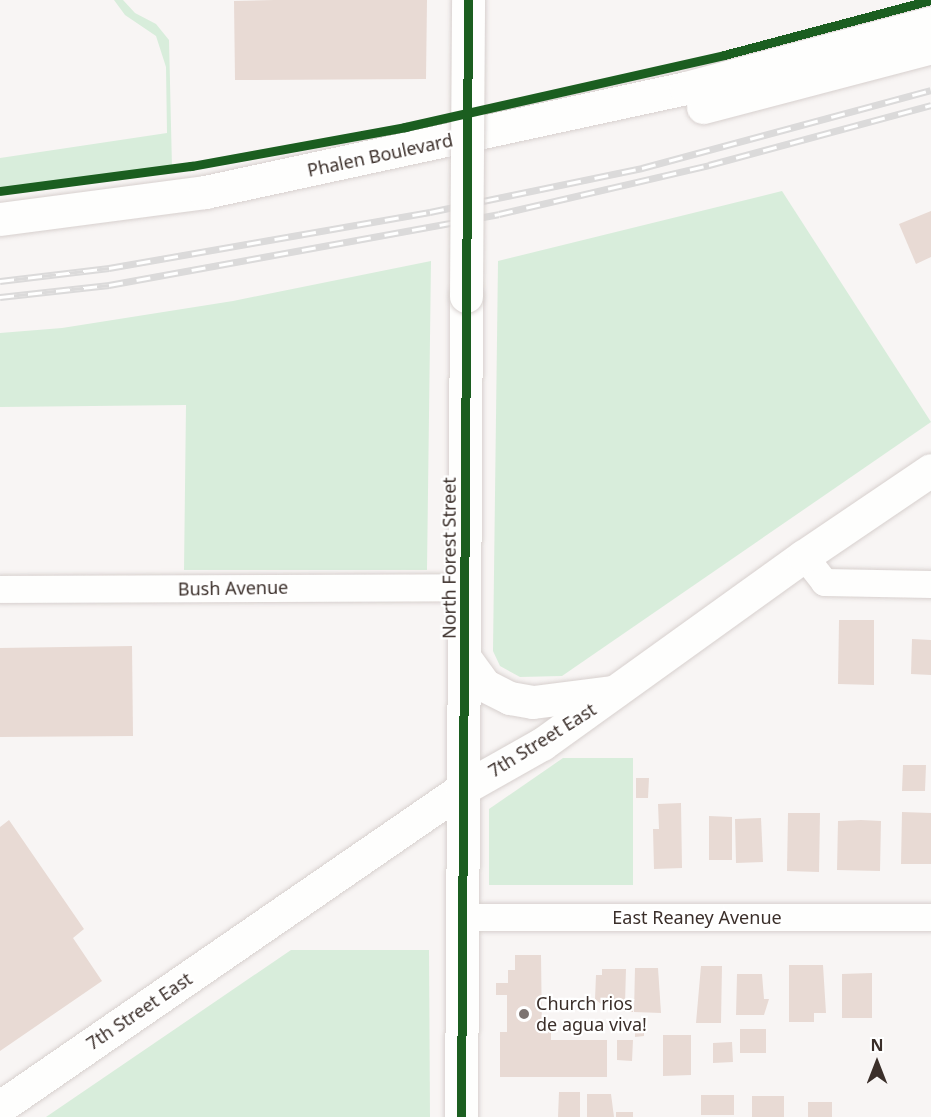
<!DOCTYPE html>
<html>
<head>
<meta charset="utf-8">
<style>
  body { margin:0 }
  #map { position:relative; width:931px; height:1117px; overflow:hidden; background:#f8f5f4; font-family:"Noto Sans",sans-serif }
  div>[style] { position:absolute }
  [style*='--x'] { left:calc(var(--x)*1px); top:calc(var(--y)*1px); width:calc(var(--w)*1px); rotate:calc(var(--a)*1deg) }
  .green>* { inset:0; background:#d8eddb }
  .building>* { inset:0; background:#e8dad4 }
  .roads { filter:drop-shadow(0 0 2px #d7d0ce) drop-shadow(0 0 2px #d7d0ce) }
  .minor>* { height:27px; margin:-13.5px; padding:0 13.5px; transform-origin:13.5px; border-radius:13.5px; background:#fefefd }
  .tertiary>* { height:33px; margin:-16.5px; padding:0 16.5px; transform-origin:16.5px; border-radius:16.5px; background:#fefefd }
  .secondary>* { height:33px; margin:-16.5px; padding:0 16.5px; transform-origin:16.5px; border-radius:16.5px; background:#fefefd }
  .rail>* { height:7px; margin-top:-3.5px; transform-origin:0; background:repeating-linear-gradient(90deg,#fff 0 14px,#dbdada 0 28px); box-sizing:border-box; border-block:2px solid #dbdada }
  .bridges { filter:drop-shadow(0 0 2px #d7d0ce) drop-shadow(0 0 2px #d7d0ce) }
  .tertiary-bridge>* { height:33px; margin:-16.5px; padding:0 16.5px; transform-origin:16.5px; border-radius:16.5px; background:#fefefd }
  .cycleway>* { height:9px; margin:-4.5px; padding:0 4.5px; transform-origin:4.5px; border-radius:4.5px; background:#1b5e20 }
  .dots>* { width:16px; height:16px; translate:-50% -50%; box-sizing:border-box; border:3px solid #fff; border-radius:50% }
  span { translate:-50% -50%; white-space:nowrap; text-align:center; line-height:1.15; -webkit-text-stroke:4.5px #fff; paint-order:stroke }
  .street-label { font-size:18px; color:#3b2f2a }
  .poi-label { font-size:18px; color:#3b2f2a }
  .left { translate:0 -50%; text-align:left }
  .north { position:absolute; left:847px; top:1033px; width:60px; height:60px; -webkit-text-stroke:4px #fff; paint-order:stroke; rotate:0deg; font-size:16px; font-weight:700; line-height:24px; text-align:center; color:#3b2f2a }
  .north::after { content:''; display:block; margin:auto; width:21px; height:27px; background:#3b2f2a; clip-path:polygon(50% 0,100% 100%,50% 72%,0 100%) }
</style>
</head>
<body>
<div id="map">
  <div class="green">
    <div style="clip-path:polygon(114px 0,123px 0,135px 13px,156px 24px,169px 40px,172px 168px,0 191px,0 158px,167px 133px,166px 67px,156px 36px,125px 15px)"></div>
    <div style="clip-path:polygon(782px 191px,931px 422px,562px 676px,520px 677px,500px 666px,493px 651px,498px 261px)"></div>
    <div style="clip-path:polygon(431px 261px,427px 570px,184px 570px,186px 405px,0 407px,0 333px,62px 328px,233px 301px)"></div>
    <div style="clip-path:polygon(563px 758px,633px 758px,633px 885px,489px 885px,489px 809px)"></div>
    <div style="clip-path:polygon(291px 950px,429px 950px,430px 1117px,46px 1117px)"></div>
  </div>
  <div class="building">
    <div style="clip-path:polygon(274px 0,427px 0,426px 79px,235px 80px,234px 1px)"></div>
    <div style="clip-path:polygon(931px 211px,931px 257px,916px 264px,899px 224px)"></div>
    <div style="clip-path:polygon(839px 620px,874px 620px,874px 685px,838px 684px)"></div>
    <div style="clip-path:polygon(912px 639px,931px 640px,931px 675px,911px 674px)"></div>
    <div style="clip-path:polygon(132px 646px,133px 736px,0 737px,0 648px)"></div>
    <div style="clip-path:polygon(903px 765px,926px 765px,925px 791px,902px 791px)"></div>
    <div style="clip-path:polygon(636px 778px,649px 778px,648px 798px,636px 798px)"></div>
    <div style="clip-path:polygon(681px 803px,682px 868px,654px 869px,653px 829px,659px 829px,658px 804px)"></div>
    <div style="clip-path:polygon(902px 812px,931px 813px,931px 864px,901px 864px)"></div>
    <div style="clip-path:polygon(788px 813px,820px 813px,819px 872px,787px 871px)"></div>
    <div style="clip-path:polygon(709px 816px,732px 817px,732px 860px,709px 860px)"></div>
    <div style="clip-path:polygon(761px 818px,763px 862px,736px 863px,735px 819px)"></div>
    <div style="clip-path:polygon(9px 820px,84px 929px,73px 938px,102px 981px,0 1051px,0 827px)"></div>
    <div style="clip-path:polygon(861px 820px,881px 821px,880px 871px,837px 870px,838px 821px)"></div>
    <div style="clip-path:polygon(515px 955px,541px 955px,542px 1032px,551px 1032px,551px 1040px,607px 1040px,607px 1077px,500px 1077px,500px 1032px,507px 1032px,507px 995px,496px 995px,496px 983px,508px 983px,508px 970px,515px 970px)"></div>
    <div style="clip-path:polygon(789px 965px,823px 965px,826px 1013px,814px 1013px,814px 1022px,789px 1022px)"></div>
    <div style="clip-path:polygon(701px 966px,722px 966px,721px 1023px,696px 1023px)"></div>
    <div style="clip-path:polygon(635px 968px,658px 968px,661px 1013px,634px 1012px)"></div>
    <div style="clip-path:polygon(602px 969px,626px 969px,625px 1004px,633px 1004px,633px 1012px,624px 1012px,624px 1005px,601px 1004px,595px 999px,596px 975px,602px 975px)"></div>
    <div style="clip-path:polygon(872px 973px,872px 1018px,842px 1018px,842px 974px)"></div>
    <div style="clip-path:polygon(737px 974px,762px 974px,764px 999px,769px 999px,764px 1015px,736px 1015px)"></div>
    <div style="clip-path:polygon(635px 1028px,644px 1028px,644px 1036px,635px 1037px)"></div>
    <div style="clip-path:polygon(740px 1029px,766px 1029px,766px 1053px,740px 1053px)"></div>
    <div style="clip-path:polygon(663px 1035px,691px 1035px,691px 1075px,663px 1076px)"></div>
    <div style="clip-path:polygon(617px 1040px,633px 1040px,632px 1061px,617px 1060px)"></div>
    <div style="clip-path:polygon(732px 1042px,733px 1062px,713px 1063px,713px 1043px)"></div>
    <div style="clip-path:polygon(559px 1092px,580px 1092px,580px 1117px,558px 1117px)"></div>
    <div style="clip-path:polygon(587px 1094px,611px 1094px,614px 1117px,587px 1117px)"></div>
    <div style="clip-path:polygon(701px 1095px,734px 1095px,734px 1115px,701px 1115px)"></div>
    <div style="clip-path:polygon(752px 1096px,784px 1096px,784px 1117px,752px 1117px)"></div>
    <div style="clip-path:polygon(808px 1102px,832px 1102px,832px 1117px,808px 1117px)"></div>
    <div style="clip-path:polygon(616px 1112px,633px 1112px,633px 1117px,616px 1117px)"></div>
  </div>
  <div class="roads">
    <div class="minor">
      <div style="--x:804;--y:556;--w:33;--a:52"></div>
      <div style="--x:824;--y:582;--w:107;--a:1.1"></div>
      <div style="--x:0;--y:589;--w:465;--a:-0.2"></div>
      <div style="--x:463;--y:917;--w:468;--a:0"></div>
    </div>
    <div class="tertiary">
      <div style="--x:464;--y:657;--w:34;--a:54"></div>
      <div style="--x:484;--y:685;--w:29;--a:27"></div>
      <div style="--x:510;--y:698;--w:23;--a:10"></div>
      <div style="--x:533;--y:702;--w:81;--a:-7.1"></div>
      <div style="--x:0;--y:1107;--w:561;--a:-34.54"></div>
      <div style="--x:462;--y:789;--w:92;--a:-29.4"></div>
      <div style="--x:542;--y:744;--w:322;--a:-35.7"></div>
      <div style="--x:804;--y:556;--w:153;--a:-34.1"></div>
      <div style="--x:461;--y:1117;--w:821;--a:-89.65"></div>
    </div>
    <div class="secondary">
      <div style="--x:703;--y:107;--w:236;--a:-14.7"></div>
      <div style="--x:0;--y:219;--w:207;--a:-7.5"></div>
      <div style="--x:205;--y:192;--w:492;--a:-12.2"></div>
      <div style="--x:686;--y:88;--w:253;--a:-14.9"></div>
    </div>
  </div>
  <div class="rail">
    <div style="--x:0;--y:281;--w:110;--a:-6.8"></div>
    <div style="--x:109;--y:268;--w:326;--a:-9.9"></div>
    <div style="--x:430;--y:212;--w:217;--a:-11.7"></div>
    <div style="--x:642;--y:168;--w:299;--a:-15.1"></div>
    <div style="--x:0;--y:297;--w:110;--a:-6.3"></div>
    <div style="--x:109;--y:285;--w:396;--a:-10.3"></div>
    <div style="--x:499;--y:214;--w:216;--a:-13.1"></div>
    <div style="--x:709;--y:165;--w:230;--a:-15.1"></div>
  </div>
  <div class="bridges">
    <div class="tertiary-bridge">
      <div style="--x:466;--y:296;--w:296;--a:-89.6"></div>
    </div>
  </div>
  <div class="cycleway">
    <div style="--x:0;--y:191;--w:193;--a:-7.5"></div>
    <div style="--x:191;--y:166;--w:218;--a:-10.3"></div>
    <div style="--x:405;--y:127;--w:327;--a:-12.7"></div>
    <div style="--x:724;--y:55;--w:214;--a:-14.9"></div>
    <div style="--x:461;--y:1117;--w:1117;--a:-89.64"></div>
  </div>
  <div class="dots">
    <div style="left:524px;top:1014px;background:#7d7471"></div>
  </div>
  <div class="street-label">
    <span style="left:380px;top:155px;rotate:-12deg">Phalen Boulevard</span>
    <span style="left:449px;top:558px;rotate:-90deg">North Forest Street</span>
    <span style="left:233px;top:588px;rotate:-1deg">Bush Avenue</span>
    <span style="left:542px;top:740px;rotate:-32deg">7th Street East</span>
    <span style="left:697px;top:917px">East Reaney Avenue</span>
    <span style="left:139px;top:1011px;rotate:-34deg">7th Street East</span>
  </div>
  <div class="poi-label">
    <span class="left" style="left:536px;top:1014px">Church rios<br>de agua viva!</span>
  </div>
  <div class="north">N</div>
</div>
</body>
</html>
